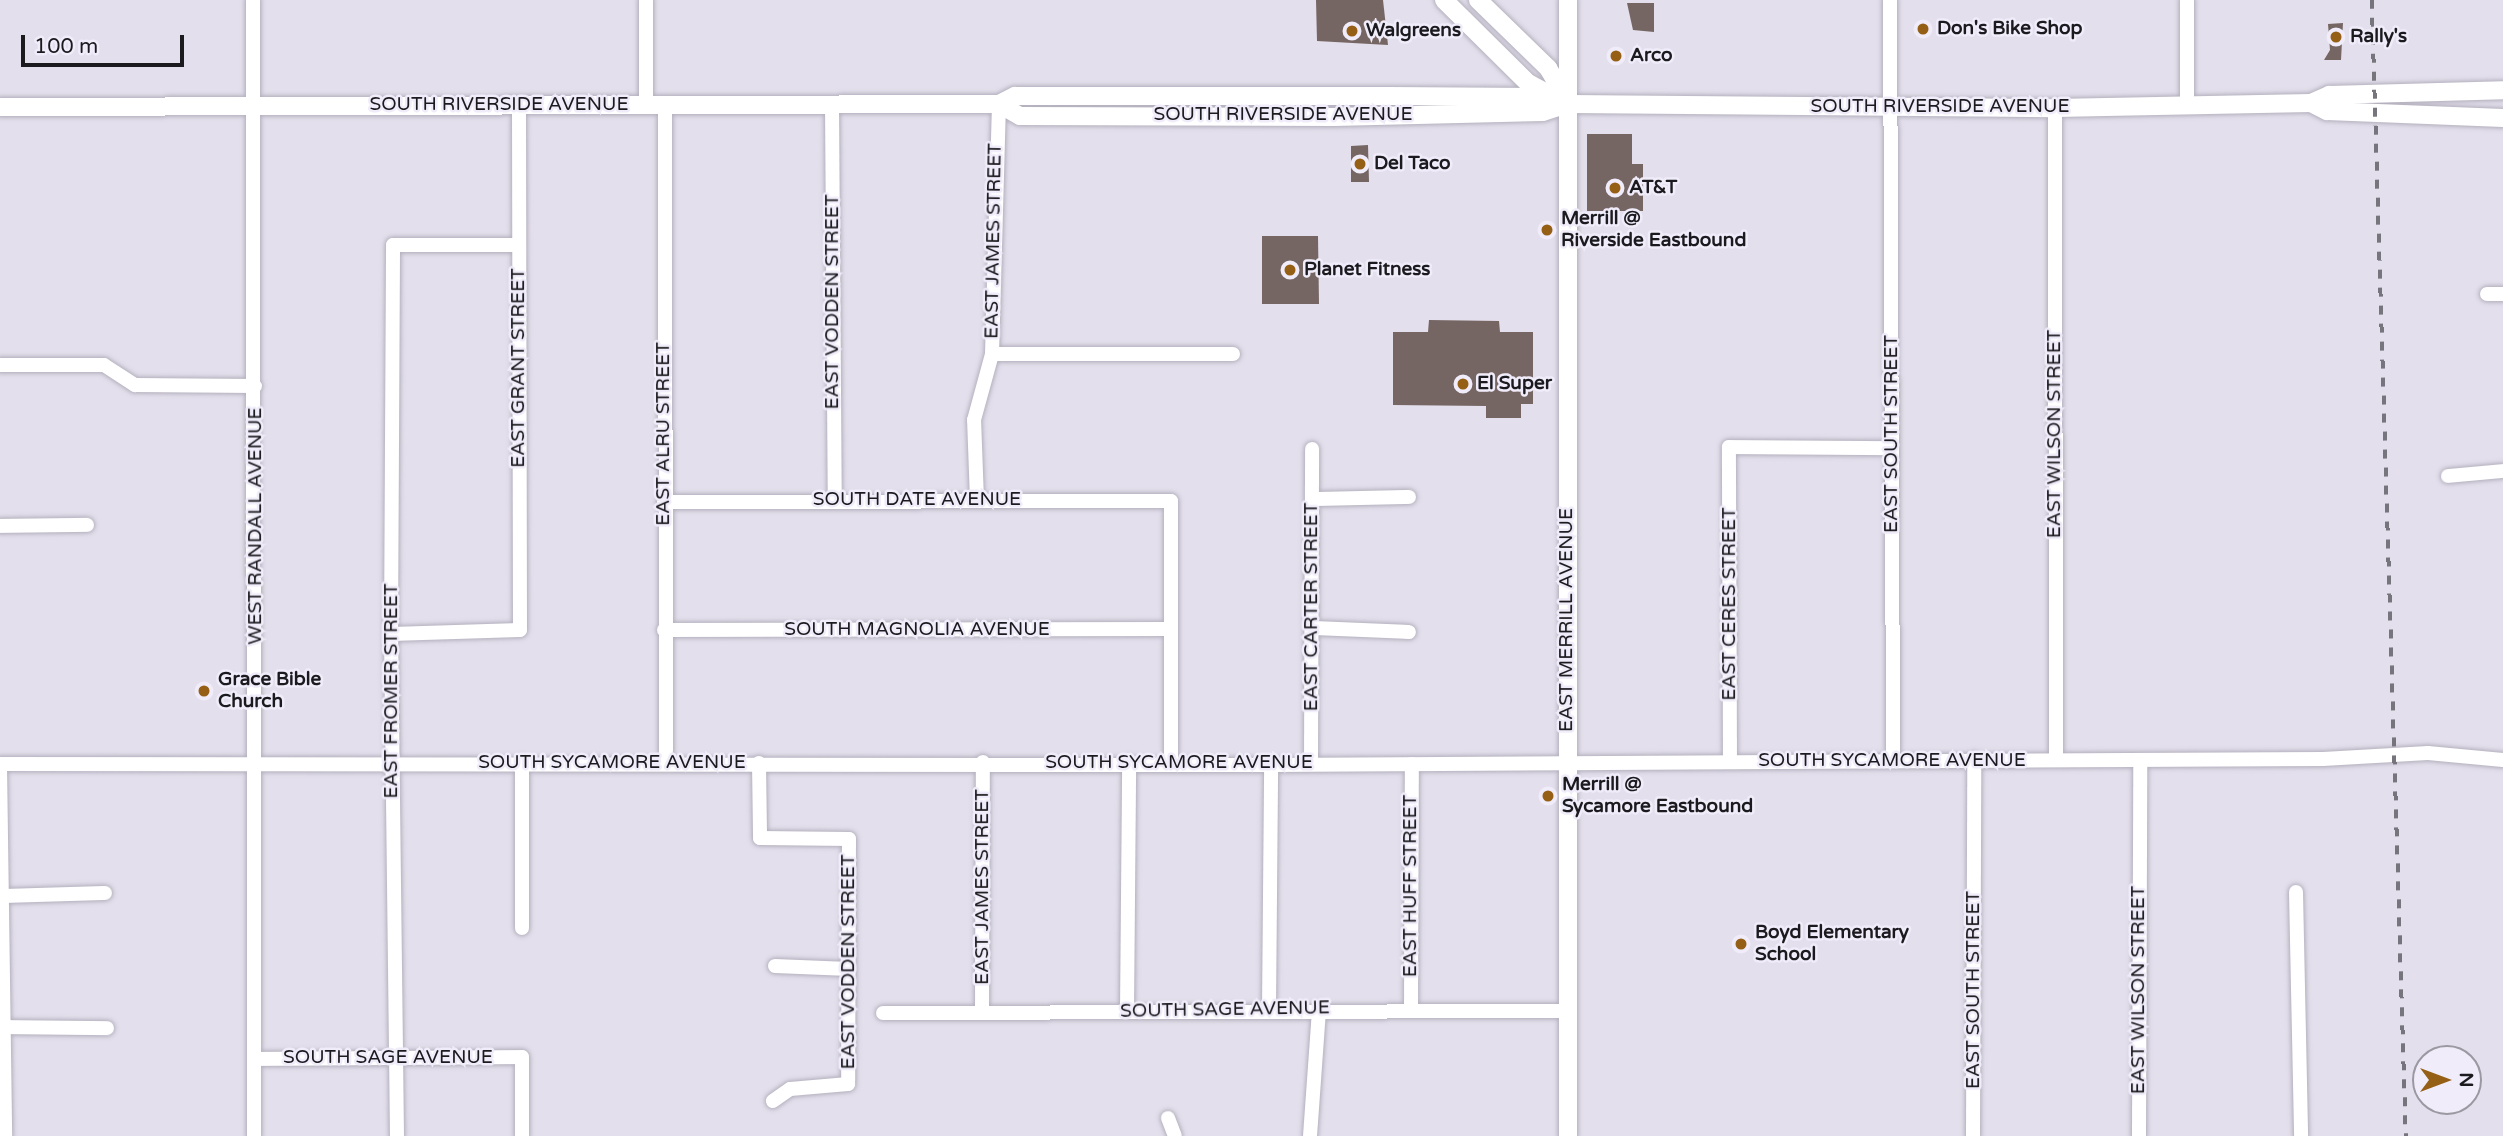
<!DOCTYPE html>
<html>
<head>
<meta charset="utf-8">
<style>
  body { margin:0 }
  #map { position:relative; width:2503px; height:1136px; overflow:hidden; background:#e3dfec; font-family:"Varela Round",sans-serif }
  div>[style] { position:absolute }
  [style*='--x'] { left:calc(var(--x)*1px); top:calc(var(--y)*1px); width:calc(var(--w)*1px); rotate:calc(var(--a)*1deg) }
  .building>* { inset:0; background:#756664 }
  .roads { filter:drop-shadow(0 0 2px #b4b0bd) drop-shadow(0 0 2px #b4b0bd) }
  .minor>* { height:14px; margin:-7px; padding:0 7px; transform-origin:7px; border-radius:7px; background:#fff }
  .major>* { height:18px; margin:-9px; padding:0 9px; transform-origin:9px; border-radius:9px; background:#fff }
  .rail>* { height:3.5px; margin-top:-1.75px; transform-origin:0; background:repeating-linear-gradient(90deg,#76747c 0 9px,transparent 0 18px) }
  .dots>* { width:19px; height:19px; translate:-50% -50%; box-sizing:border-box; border:4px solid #f0ecfa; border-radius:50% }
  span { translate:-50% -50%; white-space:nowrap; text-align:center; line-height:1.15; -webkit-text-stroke:5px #f0ecfa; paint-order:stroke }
  .poi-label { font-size:19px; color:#1b1a1e; font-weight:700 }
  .left { translate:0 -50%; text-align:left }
  .street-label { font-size:19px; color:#1b1a1e }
  .north { position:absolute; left:2412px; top:1045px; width:70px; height:70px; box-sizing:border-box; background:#f0ecfa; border:2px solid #9b98a2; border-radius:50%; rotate:90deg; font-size:19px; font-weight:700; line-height:28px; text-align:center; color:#1b1a1e }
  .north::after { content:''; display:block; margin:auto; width:24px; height:32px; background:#956016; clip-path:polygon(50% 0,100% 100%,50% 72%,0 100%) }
  .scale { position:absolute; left:21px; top:35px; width:163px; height:32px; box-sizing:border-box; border:4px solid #1b1a1e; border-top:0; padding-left:9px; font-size:21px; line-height:24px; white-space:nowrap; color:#1b1a1e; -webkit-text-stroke:5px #f0ecfa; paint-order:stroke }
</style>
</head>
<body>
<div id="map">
  <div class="building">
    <div style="clip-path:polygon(1316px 0,1383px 0,1388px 45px,1317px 41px)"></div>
    <div style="clip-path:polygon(1627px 3px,1654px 3px,1654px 32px,1633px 30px)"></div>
    <div style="clip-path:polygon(2343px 23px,2341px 60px,2324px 60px,2330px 50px,2328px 24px)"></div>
    <div style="clip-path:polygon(1587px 134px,1632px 134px,1632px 164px,1643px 164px,1643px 211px,1587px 211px)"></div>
    <div style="clip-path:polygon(1368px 145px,1369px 182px,1351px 182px,1351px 146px)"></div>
    <div style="clip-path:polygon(1262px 236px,1318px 236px,1319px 304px,1262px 304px)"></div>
    <div style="clip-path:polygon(1429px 320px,1499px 321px,1500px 332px,1533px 332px,1533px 404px,1521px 404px,1521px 418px,1486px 418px,1486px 406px,1393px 405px,1393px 332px,1428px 332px)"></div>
  </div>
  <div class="roads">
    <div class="minor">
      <div style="--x:253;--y:0;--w:1136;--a:89.95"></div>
      <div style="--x:1890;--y:0;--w:760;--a:89.77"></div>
      <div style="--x:832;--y:104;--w:396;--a:89.6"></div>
      <div style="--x:646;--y:105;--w:105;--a:-90"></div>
      <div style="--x:665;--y:105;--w:658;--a:89.91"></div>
      <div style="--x:2187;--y:106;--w:106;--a:-90"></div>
      <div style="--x:2055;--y:108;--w:652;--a:89.91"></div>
      <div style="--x:2487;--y:294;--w:16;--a:0"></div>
      <div style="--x:992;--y:354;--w:241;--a:0"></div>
      <div style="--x:0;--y:365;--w:104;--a:0"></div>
      <div style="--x:104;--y:365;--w:37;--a:33"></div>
      <div style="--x:135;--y:385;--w:120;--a:0.5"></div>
      <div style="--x:2448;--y:476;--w:55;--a:-5.2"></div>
      <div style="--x:1313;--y:499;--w:96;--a:-1.2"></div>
      <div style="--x:977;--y:500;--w:80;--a:-92.1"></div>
      <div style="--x:974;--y:420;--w:68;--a:-74.7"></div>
      <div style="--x:992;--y:354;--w:250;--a:-88.4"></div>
      <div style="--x:664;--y:502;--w:507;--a:-0.11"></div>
      <div style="--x:1171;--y:501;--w:263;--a:90"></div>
      <div style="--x:0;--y:526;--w:87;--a:-0.7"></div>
      <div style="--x:1314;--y:628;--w:95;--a:2.4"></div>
      <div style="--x:664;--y:630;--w:507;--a:-0.11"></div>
      <div style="--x:391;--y:634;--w:129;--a:-1.8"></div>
      <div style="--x:520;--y:630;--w:525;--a:-90.11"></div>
      <div style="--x:1730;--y:762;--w:315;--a:-90.2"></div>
      <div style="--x:1729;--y:447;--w:163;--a:0.4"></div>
      <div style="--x:522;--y:763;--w:165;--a:90"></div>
      <div style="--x:759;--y:763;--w:75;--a:89.2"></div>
      <div style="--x:760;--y:838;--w:89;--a:0.6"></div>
      <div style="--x:849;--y:839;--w:245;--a:90.2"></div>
      <div style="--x:848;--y:1084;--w:58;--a:175.1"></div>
      <div style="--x:790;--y:1089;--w:21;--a:145"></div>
      <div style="--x:0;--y:764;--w:1271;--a:0.05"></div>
      <div style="--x:1271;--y:765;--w:1052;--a:-0.33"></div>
      <div style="--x:2323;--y:759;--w:105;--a:-3.3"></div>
      <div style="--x:2428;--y:753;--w:75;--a:5.3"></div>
      <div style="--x:1311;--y:764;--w:315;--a:-89.8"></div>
      <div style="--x:0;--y:765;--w:371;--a:89.2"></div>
      <div style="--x:2296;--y:892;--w:244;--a:88.8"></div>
      <div style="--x:2;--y:896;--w:103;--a:-1.7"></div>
      <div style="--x:775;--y:966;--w:74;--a:2.3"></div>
      <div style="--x:1411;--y:1009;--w:245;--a:-89.8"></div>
      <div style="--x:1269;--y:1010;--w:245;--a:-89.5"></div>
      <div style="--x:1127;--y:1012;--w:249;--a:-89.5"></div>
      <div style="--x:883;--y:1013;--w:684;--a:-0.17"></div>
      <div style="--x:982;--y:1013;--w:251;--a:-89.8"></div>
      <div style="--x:4;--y:1027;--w:103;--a:0.6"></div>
      <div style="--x:255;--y:1059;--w:267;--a:-0.4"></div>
      <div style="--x:522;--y:1057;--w:79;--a:90"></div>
      <div style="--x:1168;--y:1118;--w:19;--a:69"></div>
      <div style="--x:397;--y:1136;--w:502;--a:-90.68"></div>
      <div style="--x:391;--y:634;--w:389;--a:-89.7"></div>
      <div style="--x:393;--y:245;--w:125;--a:0"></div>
      <div style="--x:1310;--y:1136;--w:127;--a:-85.9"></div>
      <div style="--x:1973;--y:1136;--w:377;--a:-89.8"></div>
      <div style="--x:2139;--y:1136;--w:376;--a:-89.8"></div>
    </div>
    <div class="major">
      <div style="--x:1444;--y:0;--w:118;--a:44.7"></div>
      <div style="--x:1528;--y:83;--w:26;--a:28"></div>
      <div style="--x:1478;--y:0;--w:98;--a:44.2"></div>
      <div style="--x:1548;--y:68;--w:42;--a:59.7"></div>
      <div style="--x:2311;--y:103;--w:18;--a:27"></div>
      <div style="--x:2327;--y:111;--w:176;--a:2.3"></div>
      <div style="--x:999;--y:104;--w:24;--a:30"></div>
      <div style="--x:1020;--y:116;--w:314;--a:0.2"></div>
      <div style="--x:1334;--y:117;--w:209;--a:-1.4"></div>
      <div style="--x:1543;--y:112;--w:26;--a:-18"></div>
      <div style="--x:0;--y:107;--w:999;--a:-0.17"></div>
      <div style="--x:999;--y:104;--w:18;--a:-27"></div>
      <div style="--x:1015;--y:96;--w:374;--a:0"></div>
      <div style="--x:1389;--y:96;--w:154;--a:0.4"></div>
      <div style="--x:1543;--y:97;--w:27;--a:15"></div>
      <div style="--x:1569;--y:104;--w:486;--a:0.5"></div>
      <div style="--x:2055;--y:108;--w:256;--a:-1.1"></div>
      <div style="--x:2311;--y:103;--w:20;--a:-24"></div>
      <div style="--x:2329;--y:95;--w:174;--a:-1.6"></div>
      <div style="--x:1568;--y:1136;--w:1136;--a:-90"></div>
    </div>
  </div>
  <div class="rail">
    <div style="--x:2372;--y:0;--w:1137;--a:88.29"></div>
  </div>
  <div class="dots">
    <div style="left:1923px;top:29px;background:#956016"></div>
    <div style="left:1352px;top:31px;background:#956016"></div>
    <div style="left:2336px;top:37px;background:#956016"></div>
    <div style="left:1616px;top:56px;background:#956016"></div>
    <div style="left:1360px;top:164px;background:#956016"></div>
    <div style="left:1615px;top:188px;background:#956016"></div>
    <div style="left:1547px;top:230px;background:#956016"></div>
    <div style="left:1290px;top:270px;background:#956016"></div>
    <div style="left:1463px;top:384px;background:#956016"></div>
    <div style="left:204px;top:691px;background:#956016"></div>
    <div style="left:1548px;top:796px;background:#956016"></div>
    <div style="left:1741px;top:944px;background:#956016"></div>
  </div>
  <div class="poi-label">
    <span class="left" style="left:1937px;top:29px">Don's Bike Shop</span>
    <span class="left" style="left:1366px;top:31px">Walgreens</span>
    <span class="left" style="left:2350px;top:37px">Rally's</span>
    <span class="left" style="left:1630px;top:56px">Arco</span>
    <span class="left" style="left:1374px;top:164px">Del Taco</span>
    <span class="left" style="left:1629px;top:188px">AT&amp;T</span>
    <span class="left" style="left:1561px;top:230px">Merrill @<br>Riverside Eastbound</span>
    <span class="left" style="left:1304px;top:270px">Planet Fitness</span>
    <span class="left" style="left:1477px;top:384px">El Super</span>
    <span class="left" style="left:218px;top:691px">Grace Bible<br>Church</span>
    <span class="left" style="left:1562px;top:796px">Merrill @<br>Sycamore Eastbound</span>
    <span class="left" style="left:1755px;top:944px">Boyd Elementary<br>School</span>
  </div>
  <div class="street-label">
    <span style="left:499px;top:105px">SOUTH RIVERSIDE AVENUE</span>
    <span style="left:1940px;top:107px">SOUTH RIVERSIDE AVENUE</span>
    <span style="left:1283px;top:115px">SOUTH RIVERSIDE AVENUE</span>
    <span style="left:994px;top:241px;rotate:-89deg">EAST JAMES STREET</span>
    <span style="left:833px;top:302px;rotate:-90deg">EAST VODDEN STREET</span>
    <span style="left:519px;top:368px;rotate:-90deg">EAST GRANT STREET</span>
    <span style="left:664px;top:434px;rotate:-90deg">EAST ALRU STREET</span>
    <span style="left:1892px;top:434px;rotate:-90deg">EAST SOUTH STREET</span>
    <span style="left:2055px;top:434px;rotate:-90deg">EAST WILSON STREET</span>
    <span style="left:917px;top:500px">SOUTH DATE AVENUE</span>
    <span style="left:256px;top:526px;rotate:-90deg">WEST RANDALL AVENUE</span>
    <span style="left:1730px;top:604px;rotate:-90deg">EAST CERES STREET</span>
    <span style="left:1312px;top:607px;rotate:-90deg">EAST CARTER STREET</span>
    <span style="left:1567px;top:620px;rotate:-90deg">EAST MERRILL AVENUE</span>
    <span style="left:917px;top:630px">SOUTH MAGNOLIA AVENUE</span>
    <span style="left:392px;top:691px;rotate:-90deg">EAST FROMER STREET</span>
    <span style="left:1892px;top:761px">SOUTH SYCAMORE AVENUE</span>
    <span style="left:612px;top:763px">SOUTH SYCAMORE AVENUE</span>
    <span style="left:1179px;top:763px">SOUTH SYCAMORE AVENUE</span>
    <span style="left:1411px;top:886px;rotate:-90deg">EAST HUFF STREET</span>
    <span style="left:983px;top:887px;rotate:-90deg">EAST JAMES STREET</span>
    <span style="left:849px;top:962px;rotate:-90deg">EAST VODDEN STREET</span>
    <span style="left:1974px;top:990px;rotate:-90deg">EAST SOUTH STREET</span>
    <span style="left:2139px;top:990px;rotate:-90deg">EAST WILSON STREET</span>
    <span style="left:1225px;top:1010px;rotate:-1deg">SOUTH SAGE AVENUE</span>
    <span style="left:388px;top:1058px">SOUTH SAGE AVENUE</span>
  </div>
  <div class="north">N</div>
  <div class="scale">100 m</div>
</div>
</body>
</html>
